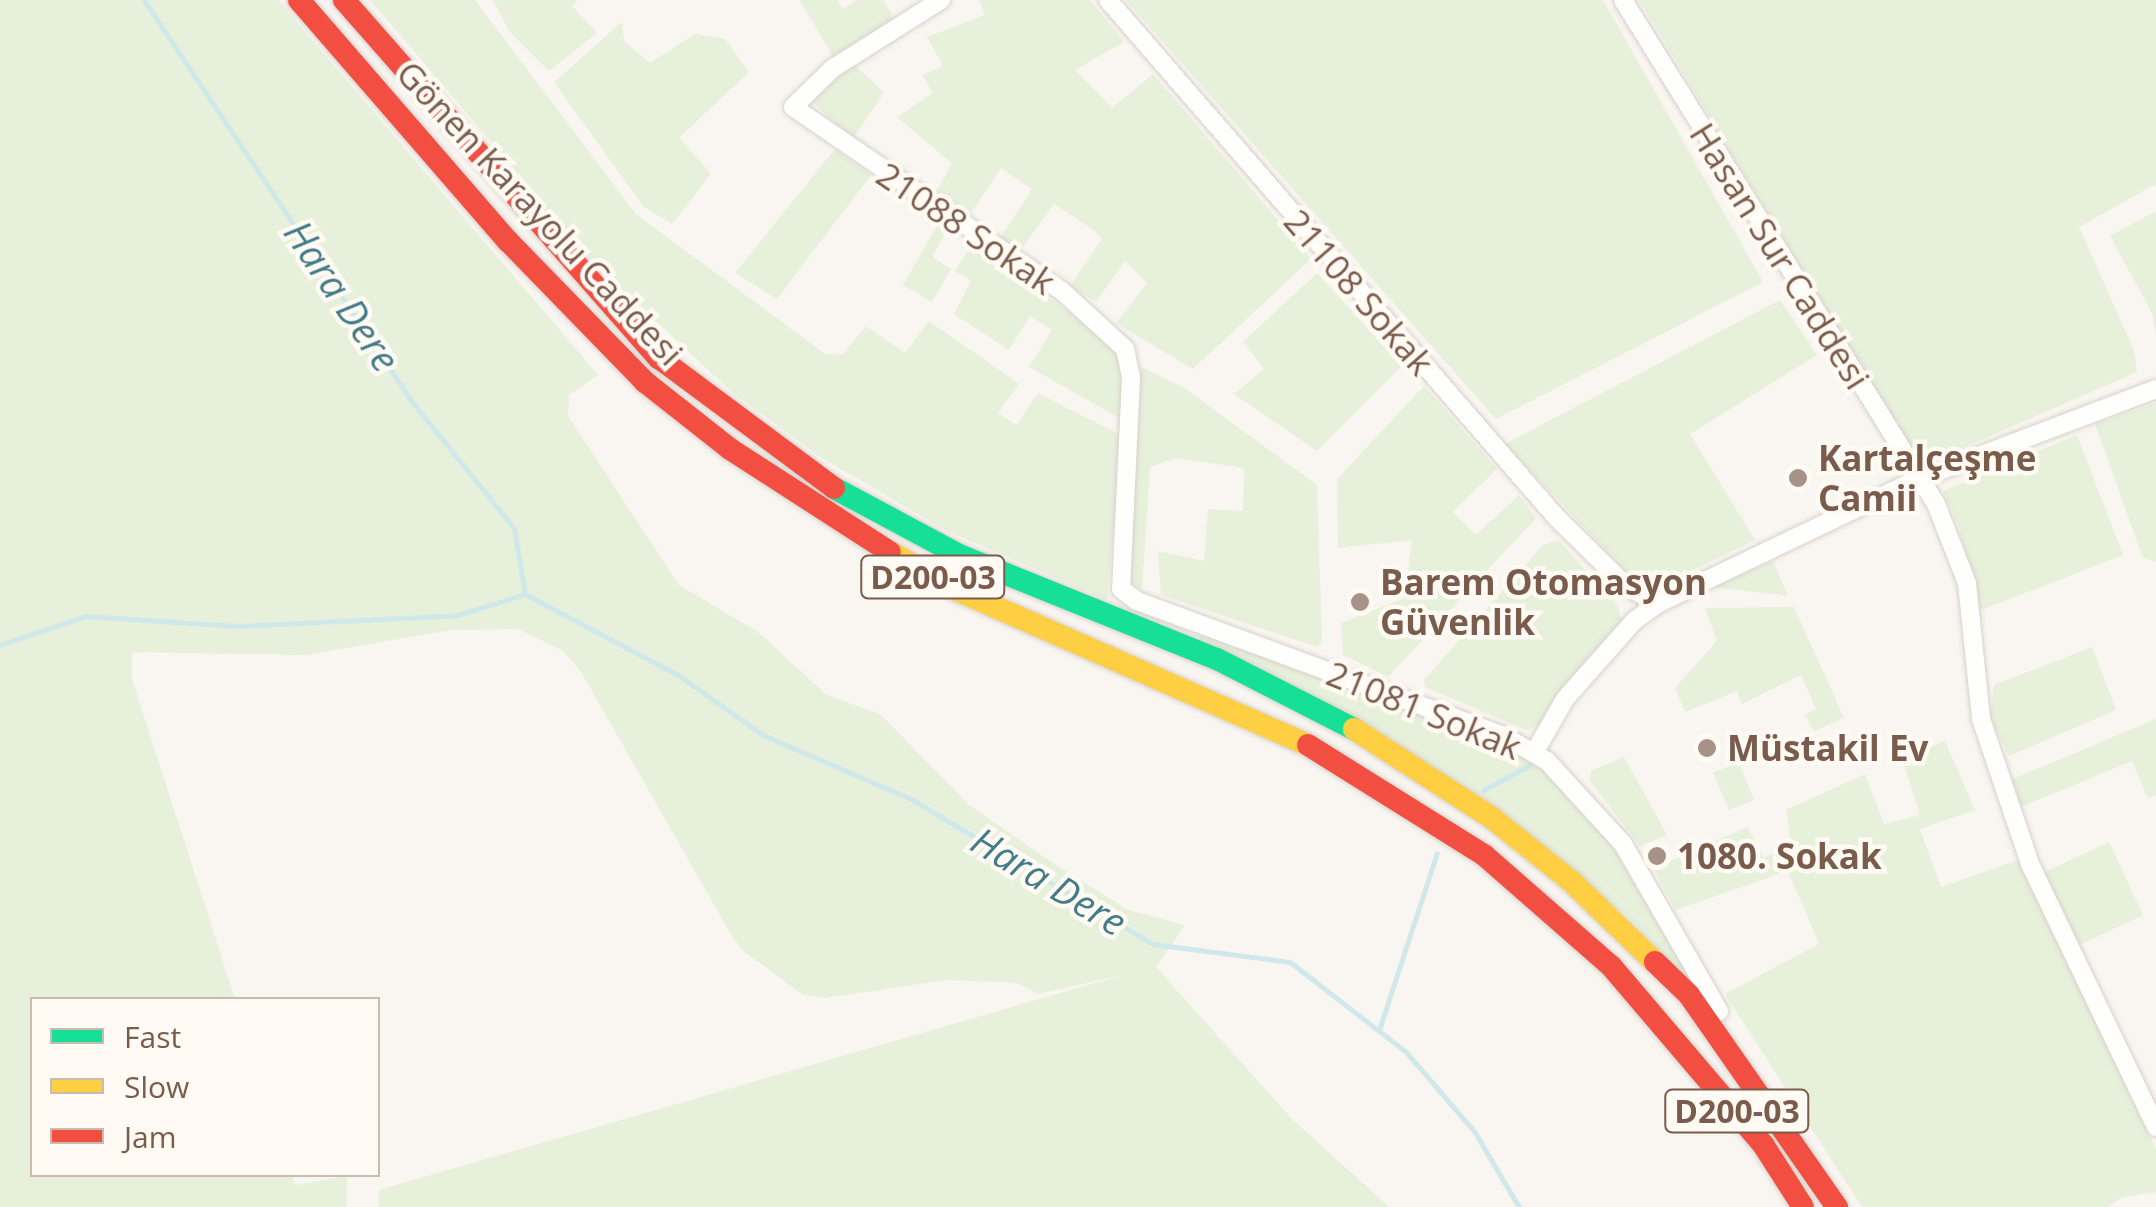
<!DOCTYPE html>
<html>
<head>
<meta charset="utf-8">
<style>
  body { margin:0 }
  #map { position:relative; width:2156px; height:1207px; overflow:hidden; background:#f9f5f0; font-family:"Open Sans",sans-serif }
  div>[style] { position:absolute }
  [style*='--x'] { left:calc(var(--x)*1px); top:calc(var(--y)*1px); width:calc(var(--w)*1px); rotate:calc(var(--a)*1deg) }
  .green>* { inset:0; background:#e7f0db }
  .stream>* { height:5px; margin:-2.5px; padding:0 2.5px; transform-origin:2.5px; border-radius:2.5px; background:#d0e8ea }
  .roads { filter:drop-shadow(0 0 2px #d7d1cb) drop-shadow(0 0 2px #d7d1cb) }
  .street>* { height:18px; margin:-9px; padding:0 9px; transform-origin:9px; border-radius:9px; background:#fefefd }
  .fast>* { height:22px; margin:-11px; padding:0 11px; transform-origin:11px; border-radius:11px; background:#16e098 }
  .slow>* { height:22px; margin:-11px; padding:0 11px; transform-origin:11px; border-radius:11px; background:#ffcf43 }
  .jam>* { height:22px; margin:-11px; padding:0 11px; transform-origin:11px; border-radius:11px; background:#f24e42 }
  .dots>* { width:28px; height:28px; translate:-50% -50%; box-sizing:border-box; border:5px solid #fffaf3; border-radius:50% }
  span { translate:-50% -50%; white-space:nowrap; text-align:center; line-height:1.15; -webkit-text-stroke:9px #fffaf3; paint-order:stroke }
  .shield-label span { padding:2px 8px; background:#fffaf3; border:2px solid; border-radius:8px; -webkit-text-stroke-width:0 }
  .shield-label { font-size:32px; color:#7a5c4d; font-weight:700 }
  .street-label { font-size:35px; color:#7a5c4d }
  .poi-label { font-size:35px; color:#7a5c4d; font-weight:700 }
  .left { translate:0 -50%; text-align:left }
  .water-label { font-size:38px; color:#437c86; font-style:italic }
  .legend { position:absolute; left:30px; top:997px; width:350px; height:180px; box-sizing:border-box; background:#fffaf3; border:2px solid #cabbb1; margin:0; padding:12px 18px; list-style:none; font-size:30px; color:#7a5c4d }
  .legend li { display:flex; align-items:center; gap:20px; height:50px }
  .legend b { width:50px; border:2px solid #cabbb1 }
</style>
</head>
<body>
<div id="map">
  <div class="green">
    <div style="clip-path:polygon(0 0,278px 0,598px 375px,569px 395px,568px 416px,679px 585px,758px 632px,827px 695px,880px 714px,969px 805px,1050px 861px,1128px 910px,1185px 925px,1156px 967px,1291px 1118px,1389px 1207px,379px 1207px,379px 1190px,1126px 974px,1038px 994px,1017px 983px,946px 980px,826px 998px,802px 994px,743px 951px,729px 931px,580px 670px,563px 651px,518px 629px,451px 630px,305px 655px,132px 652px,132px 679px,235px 999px,32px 1000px,32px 1174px,291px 1174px,295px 1185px,347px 1176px,347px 1207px,0 1207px)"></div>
    <div style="clip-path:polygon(370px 0,475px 0,636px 214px,825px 354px,842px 355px,866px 326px,905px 353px,929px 321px,1019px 384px,998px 413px,1016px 425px,1038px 393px,1122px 436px,1107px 600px,947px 531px,822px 458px,734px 394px,599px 268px)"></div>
    <div style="clip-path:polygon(493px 0,578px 0,572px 6px,597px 33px,549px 71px,509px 31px)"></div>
    <div style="clip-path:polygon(800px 0,837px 0,843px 9px,857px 0,883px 0,895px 20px,835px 60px)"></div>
    <div style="clip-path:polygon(979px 0,1090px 0,1124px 42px,1075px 70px,1112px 108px,1153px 74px,1311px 259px,1193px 369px,1116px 323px,1147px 283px,1125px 261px,1096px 302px,1070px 286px,1102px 239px,1094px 230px,1054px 204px,1020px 251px,1001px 237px,1032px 189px,1001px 168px,968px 217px,935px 195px,952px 163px,897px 117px,933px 93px,922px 75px,943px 66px,927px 37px,985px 15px)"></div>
    <div style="clip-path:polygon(1126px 0,1603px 0,1763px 282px,1496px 419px)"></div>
    <div style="clip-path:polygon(1639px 0,2156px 0,2156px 184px,2079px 227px,2134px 351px,2137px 372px,1921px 466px)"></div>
    <div style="clip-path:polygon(622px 22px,624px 41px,650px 63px,695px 34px,725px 39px,749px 72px,679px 138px,711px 174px,672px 224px,643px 206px,554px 82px)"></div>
    <div style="clip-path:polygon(853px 63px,884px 93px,853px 139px,809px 99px)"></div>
    <div style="clip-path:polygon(835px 149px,871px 175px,777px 299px,735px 273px)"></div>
    <div style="clip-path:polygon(2156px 211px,2156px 334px,2152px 313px,2110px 236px)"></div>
    <div style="clip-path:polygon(938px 224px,947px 230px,932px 257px,951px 269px,932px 302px,903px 285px)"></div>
    <div style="clip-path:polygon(972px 244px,1116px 345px,1124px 366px,1125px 412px,1118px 417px,1029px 367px,1052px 330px,1030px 316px,1009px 350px,954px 314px,971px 281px,955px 271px)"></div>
    <div style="clip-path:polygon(1317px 273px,1402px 366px,1317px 451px,1234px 394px,1264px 369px,1243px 342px)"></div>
    <div style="clip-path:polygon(1780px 300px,1817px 355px,1690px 434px,1755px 540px,1660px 586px,1636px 582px,1505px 444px)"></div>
    <div style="clip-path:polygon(1141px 367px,1183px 387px,1317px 485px,1322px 641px,1317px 647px,1161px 595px,1158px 551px,1204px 561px,1208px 509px,1243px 511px,1244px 468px,1177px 458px,1150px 467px,1142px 590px,1129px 580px)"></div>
    <div style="clip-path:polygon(1424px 386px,1497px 469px,1452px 512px,1476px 535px,1519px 495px,1536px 518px,1388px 677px,1343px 655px,1341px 623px,1405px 598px,1412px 540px,1338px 548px,1337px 479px)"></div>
    <div style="clip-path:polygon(2156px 403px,2156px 562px,2143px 558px,2095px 424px)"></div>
    <div style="clip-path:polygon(2077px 435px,2123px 555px,1979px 611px,1959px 527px,1943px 491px)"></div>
    <div style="clip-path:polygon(1558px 540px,1617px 604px,1623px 623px,1541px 725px,1526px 730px,1425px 687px,1424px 680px,1543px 545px)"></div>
    <div style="clip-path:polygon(1773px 561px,1788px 596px,1713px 587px)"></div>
    <div style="clip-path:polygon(1794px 607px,1844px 718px,1814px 731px,1805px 714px,1816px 709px,1801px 675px,1742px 704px,1737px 691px,1685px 712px,1675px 688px,1717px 641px,1705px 608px)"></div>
    <div style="clip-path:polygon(1201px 631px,1526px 756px,1577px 798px,1632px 872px,1697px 990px,1626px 914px,1200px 639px)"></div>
    <div style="clip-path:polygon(2092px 647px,2116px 710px,2009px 756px,1990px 717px,1994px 685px)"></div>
    <div style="clip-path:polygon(2156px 719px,2156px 795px,2148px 798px,2132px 761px,2019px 808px,2008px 781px)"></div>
    <div style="clip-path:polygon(1945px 741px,1975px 810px,1920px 829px,1941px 887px,2018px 860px,2156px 1149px,2156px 1192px,2122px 1197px,2108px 1207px,1862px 1207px,1725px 994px,1819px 944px,1788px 871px,1675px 910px,1654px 868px,1747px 827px,1763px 857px,1792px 849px,1786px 810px,1865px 774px,1884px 824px,1920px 815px,1902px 758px)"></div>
    <div style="clip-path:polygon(1624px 757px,1667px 835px,1640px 846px,1590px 781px,1591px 771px)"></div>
    <div style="clip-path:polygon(1739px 762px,1754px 800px,1729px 810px,1713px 773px)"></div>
    <div style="clip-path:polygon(2109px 842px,2143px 915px,2077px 946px,2043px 873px)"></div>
  </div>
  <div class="stream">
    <div style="--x:144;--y:0;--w:485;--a:56.3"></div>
    <div style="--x:413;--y:403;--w:161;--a:51.1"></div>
    <div style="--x:514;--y:528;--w:67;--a:80.5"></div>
    <div style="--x:0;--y:645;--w:91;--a:-18.6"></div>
    <div style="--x:86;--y:616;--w:151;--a:3.8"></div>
    <div style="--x:237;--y:626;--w:221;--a:-2.8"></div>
    <div style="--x:458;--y:615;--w:70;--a:-17.4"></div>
    <div style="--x:525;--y:594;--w:173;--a:27.9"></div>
    <div style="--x:678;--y:675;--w:104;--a:35.2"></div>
    <div style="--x:763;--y:735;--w:163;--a:23.4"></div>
    <div style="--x:913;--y:800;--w:280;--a:31"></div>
    <div style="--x:1153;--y:944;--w:138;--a:7.5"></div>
    <div style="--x:1290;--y:962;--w:147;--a:37.8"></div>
    <div style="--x:1406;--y:1052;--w:104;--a:49.3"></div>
    <div style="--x:1474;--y:1131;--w:88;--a:59.4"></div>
    <div style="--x:1484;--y:790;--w:52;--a:-28.5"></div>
    <div style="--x:1379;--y:1030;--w:186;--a:-71.9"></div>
  </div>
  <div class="roads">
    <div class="street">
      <div style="--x:941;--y:0;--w:129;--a:147.7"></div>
      <div style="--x:832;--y:69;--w:54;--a:135.7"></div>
      <div style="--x:793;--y:107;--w:326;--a:34.4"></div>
      <div style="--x:1062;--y:291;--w:86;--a:42.6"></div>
      <div style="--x:1125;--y:349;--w:30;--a:78"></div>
      <div style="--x:1131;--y:378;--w:211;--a:92.7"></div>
      <div style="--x:1121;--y:589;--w:20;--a:37"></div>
      <div style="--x:1137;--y:601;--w:389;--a:20.2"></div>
      <div style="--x:1502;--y:735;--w:52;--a:30"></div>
      <div style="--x:1547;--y:761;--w:113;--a:47.5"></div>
      <div style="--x:1623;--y:844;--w:193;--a:60.1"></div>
      <div style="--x:1108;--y:0;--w:684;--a:49.09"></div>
      <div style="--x:1556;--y:517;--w:100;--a:44.6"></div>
      <div style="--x:1627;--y:587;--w:36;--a:27"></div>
      <div style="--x:1623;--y:0;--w:593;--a:58.16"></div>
      <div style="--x:1936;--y:504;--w:85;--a:68.6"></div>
      <div style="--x:1967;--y:583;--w:137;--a:84.1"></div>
      <div style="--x:1981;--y:719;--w:153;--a:71.3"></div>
      <div style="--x:2030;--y:864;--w:292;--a:64.4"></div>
      <div style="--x:1534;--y:753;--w:62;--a:-60.1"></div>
      <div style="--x:1565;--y:699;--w:104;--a:-48.5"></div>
      <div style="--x:1634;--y:621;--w:31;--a:-36"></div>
      <div style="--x:1659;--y:603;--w:287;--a:-25.6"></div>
      <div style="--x:1918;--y:479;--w:254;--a:-20.7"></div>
    </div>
    <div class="fast">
      <div style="--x:834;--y:488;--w:142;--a:28.2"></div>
      <div style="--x:959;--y:555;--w:278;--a:22"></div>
      <div style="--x:1217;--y:659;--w:154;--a:27.1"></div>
    </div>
    <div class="slow">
      <div style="--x:890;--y:552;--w:79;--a:29.5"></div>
      <div style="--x:959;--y:591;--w:381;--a:23.8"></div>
      <div style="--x:1354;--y:729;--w:164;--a:32.8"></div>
      <div style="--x:1492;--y:818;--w:101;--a:38.6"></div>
      <div style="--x:1571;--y:881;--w:117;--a:44"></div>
    </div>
    <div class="jam">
      <div style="--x:299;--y:0;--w:319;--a:49.1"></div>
      <div style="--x:508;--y:241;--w:197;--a:45.8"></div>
      <div style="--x:645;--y:382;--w:108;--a:38.2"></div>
      <div style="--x:730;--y:449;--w:190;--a:32.8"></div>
      <div style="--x:344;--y:0;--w:477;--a:48.7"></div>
      <div style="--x:659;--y:358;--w:218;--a:36.6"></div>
      <div style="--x:1308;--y:745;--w:208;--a:32"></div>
      <div style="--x:1484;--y:855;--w:169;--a:41.2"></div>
      <div style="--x:1611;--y:966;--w:236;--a:49.6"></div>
      <div style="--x:1764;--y:1146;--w:72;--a:57.4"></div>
      <div style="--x:1655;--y:962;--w:47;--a:44.1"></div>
      <div style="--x:1689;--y:995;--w:259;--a:55.1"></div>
    </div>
  </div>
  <div class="dots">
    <div style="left:1798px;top:478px;background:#a69286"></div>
    <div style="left:1360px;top:602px;background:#a69286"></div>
    <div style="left:1707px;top:748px;background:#a69286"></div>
    <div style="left:1657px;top:856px;background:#a69286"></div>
  </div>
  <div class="shield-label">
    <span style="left:933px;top:577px">D200-03</span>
    <span style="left:1737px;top:1111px">D200-03</span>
  </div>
  <div class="street-label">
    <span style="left:540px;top:213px;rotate:47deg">Gönen Karayolu Caddesi</span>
    <span style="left:966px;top:228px;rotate:34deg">21088 Sokak</span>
    <span style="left:1780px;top:256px;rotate:58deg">Hasan Sur Caddesi</span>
    <span style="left:1359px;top:292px;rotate:49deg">21108 Sokak</span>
    <span style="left:1424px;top:710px;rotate:22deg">21081 Sokak</span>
  </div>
  <div class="poi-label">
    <span class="left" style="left:1818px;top:478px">Kartalçeşme<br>Camii</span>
    <span class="left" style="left:1380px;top:602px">Barem Otomasyon<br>Güvenlik</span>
    <span class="left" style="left:1727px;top:748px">Müstakil Ev</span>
    <span class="left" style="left:1677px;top:856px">1080. Sokak</span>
  </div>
  <div class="water-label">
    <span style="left:342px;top:296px;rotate:56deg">Hara Dere</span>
    <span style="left:1049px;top:881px;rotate:31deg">Hara Dere</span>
  </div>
  <ul class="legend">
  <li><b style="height:12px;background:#16e098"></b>Fast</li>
  <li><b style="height:12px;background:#ffcf43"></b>Slow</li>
  <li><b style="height:12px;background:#f24e42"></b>Jam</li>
  </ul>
</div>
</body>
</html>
